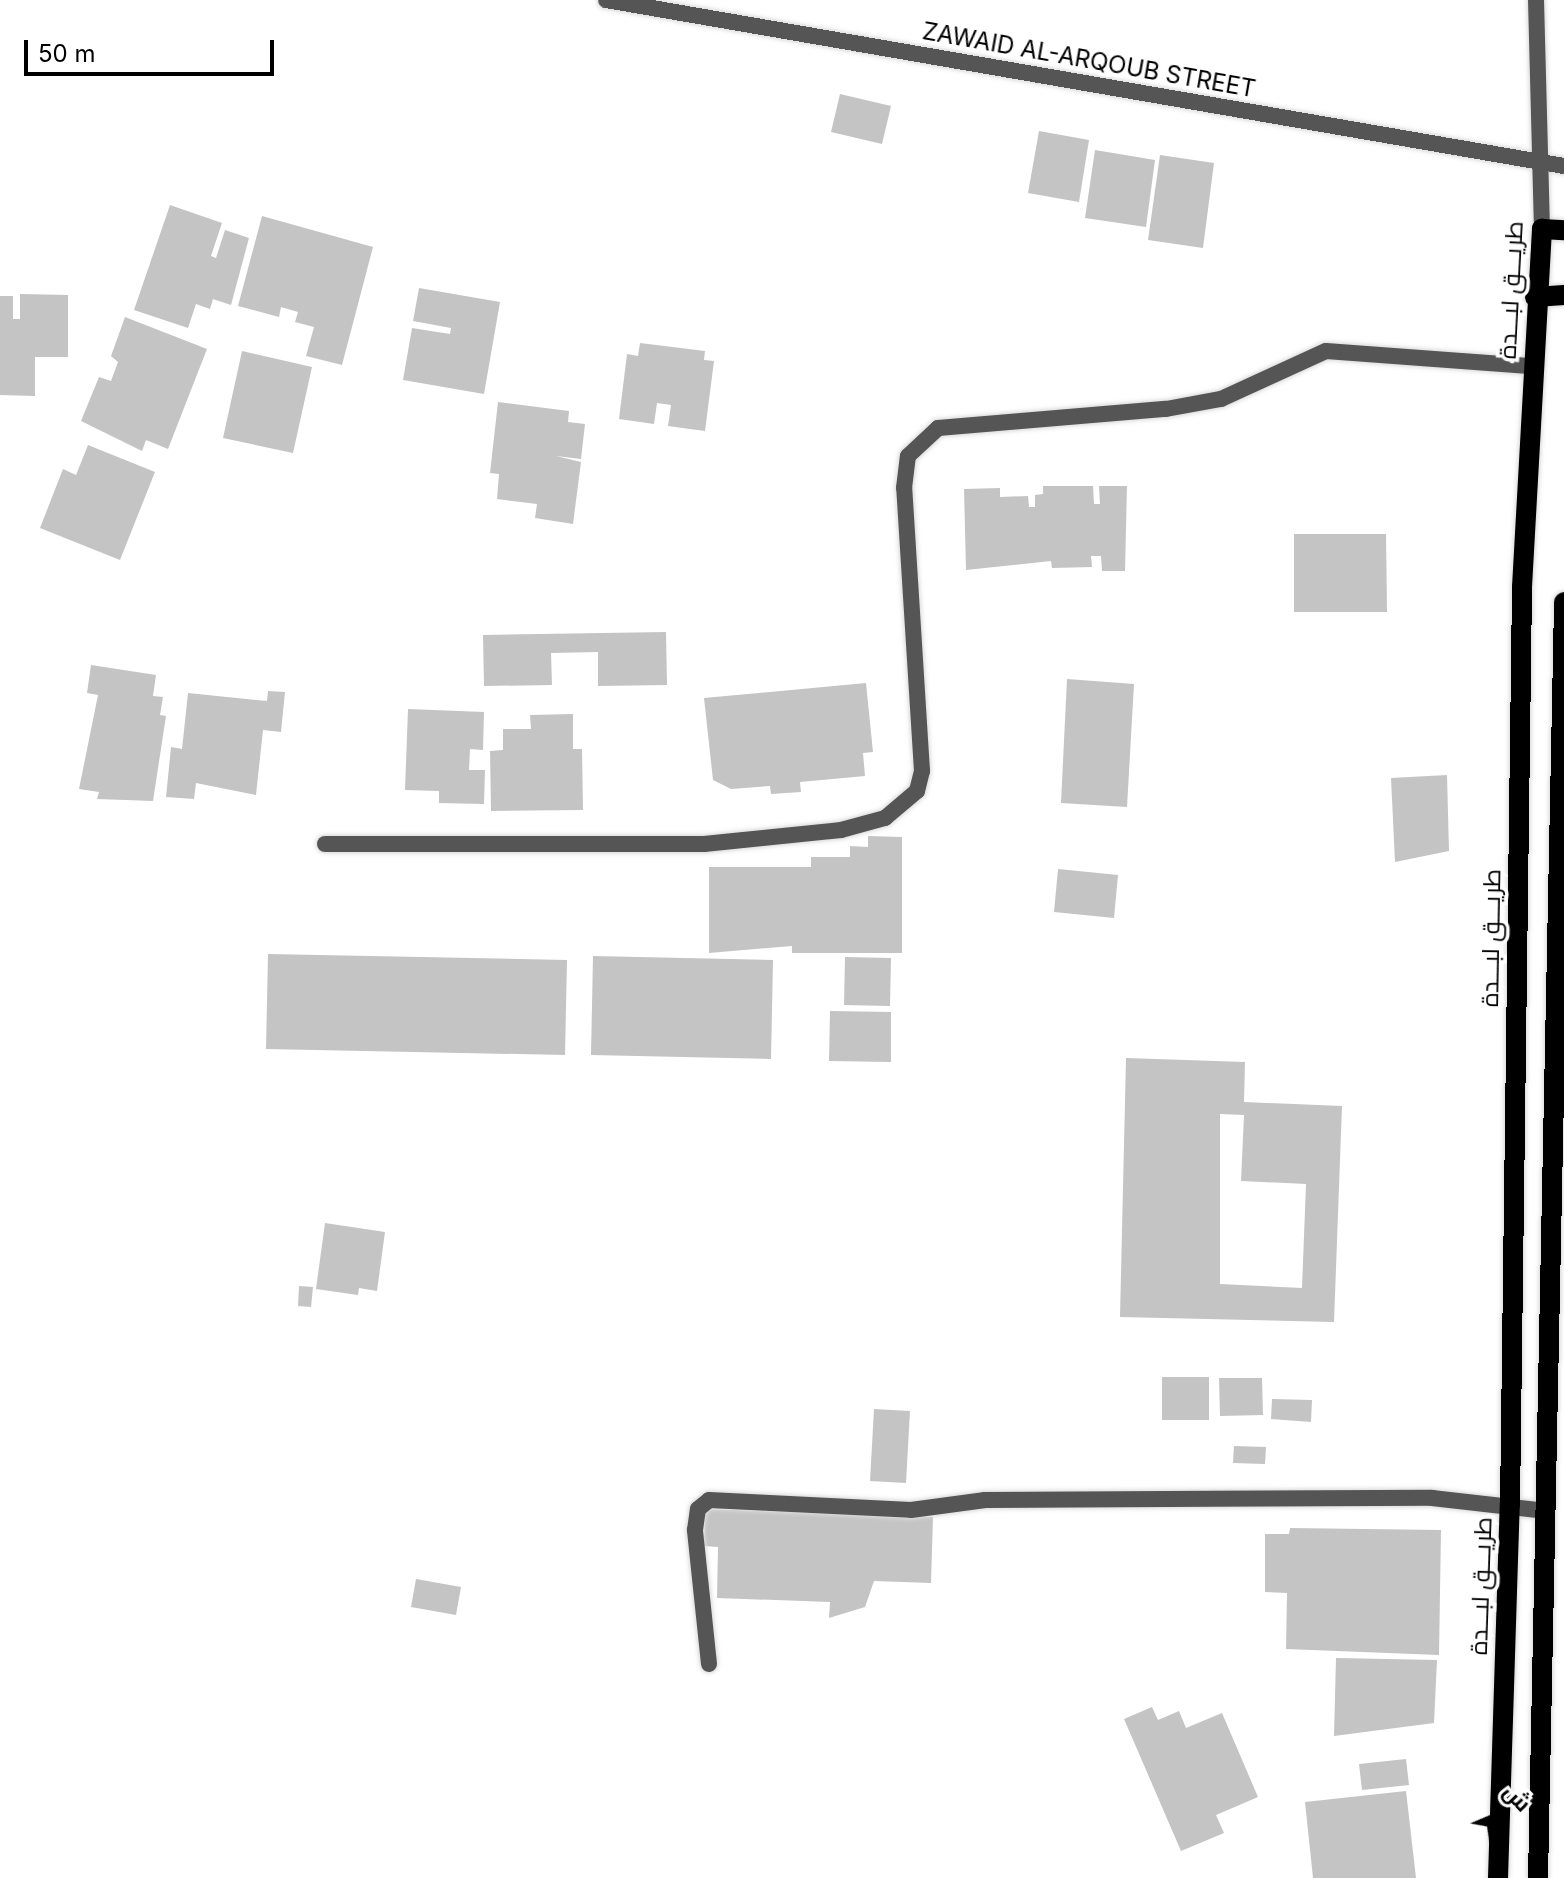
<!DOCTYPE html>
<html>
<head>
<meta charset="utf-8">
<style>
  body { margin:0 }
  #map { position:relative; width:1564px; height:1878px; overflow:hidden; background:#fff; font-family:Inter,Cairo,sans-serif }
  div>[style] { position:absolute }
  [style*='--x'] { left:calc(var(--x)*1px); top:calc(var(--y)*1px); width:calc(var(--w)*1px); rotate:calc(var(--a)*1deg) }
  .building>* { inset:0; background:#c4c4c4 }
  .roads { filter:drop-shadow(0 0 2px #dbdbdb) drop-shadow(0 0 2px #dbdbdb) }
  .minor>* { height:16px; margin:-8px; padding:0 8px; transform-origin:8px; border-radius:8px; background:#555 }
  .tertiary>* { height:16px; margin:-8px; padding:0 8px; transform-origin:8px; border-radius:8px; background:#555 }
  .primary>* { height:20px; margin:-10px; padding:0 10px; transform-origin:10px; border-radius:10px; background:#000 }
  span { translate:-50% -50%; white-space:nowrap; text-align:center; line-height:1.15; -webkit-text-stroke:7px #fff; paint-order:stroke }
  .street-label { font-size:24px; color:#000 }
  .north { position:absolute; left:1460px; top:1774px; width:80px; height:80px; -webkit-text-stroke:6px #fff; paint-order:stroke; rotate:46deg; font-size:22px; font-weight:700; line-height:32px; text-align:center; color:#000 }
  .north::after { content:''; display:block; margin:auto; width:28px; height:36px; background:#000; clip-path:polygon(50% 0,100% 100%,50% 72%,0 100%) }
  .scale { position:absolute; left:24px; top:40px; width:250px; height:36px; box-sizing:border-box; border:4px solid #000; border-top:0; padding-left:10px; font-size:24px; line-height:28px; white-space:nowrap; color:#000; -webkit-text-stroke:6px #fff; paint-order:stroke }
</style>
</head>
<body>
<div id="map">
  <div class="building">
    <div style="clip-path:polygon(840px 94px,891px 106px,882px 144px,831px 132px)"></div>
    <div style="clip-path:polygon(1039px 131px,1089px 140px,1079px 202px,1028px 193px)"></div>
    <div style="clip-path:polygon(1095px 150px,1155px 160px,1146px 227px,1085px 218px)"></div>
    <div style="clip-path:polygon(1160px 155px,1214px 163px,1203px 248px,1148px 240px)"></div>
    <div style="clip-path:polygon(170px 205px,222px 223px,211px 256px,216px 258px,225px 230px,249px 238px,231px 305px,213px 299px,210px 309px,196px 304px,188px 328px,134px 310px)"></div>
    <div style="clip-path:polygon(262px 216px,373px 247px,342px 365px,306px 356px,314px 327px,295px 322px,298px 312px,281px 307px,279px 317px,238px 306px)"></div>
    <div style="clip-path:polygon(419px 288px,500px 302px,484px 394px,403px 380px,412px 328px,450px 334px,451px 328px,413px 321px)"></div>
    <div style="clip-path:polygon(20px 294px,68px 295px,68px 357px,35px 357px,35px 396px,0 395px,0 296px,13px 296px,13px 319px,20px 319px)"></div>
    <div style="clip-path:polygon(125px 317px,207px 349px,168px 449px,146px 440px,142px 451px,81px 421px,99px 377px,111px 381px,118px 362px,111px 356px)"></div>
    <div style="clip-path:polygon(640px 343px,705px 351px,704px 360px,714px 361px,705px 431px,668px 426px,671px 405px,657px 403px,654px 424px,619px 419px,627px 354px,638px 356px)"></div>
    <div style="clip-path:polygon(242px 351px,312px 367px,293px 453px,223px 438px)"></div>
    <div style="clip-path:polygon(498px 402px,569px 411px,568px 422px,585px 424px,581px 459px,556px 456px,581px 462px,573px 524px,535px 518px,537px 504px,497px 499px,499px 474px,490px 473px)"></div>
    <div style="clip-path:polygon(88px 445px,155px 472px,120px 560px,40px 528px,63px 469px,76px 475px)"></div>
    <div style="clip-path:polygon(1043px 486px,1093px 486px,1094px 504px,1100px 504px,1099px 486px,1127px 486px,1125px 571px,1102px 571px,1101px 556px,1091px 556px,1092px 567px,1052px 568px,1051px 561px,966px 570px,964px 489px,1000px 488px,1000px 497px,1028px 496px,1029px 507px,1035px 507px,1035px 495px,1043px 494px)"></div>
    <div style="clip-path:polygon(1294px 534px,1386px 534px,1387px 612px,1294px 612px)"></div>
    <div style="clip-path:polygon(666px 632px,667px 685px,598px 686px,598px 652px,551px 653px,552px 685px,484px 686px,483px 635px)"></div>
    <div style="clip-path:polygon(91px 665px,156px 675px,153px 696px,163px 697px,160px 715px,166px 716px,153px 801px,97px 799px,99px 792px,79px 789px,98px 695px,87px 693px)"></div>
    <div style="clip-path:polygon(1067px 679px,1134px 684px,1127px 807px,1061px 803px)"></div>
    <div style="clip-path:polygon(866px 683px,873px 752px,863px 753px,865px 776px,800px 782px,801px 792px,771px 794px,770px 786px,731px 789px,713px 780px,704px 698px)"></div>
    <div style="clip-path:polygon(268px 691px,285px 692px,281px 732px,263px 730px,256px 795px,196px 783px,194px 799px,166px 797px,171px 747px,182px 749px,188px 693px,267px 701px)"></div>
    <div style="clip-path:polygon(408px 709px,484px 712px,483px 750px,470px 749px,469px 770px,485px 770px,484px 804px,439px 803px,439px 791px,405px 790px)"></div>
    <div style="clip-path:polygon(573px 714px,573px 749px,582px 749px,583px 810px,491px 811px,490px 751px,503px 750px,503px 729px,531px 729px,530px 715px)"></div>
    <div style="clip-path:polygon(1447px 775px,1449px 851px,1395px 862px,1391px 778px)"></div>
    <div style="clip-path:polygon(868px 836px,902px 837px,902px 953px,792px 953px,792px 946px,709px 953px,709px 867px,811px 867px,811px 857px,850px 857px,850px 846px,868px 847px)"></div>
    <div style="clip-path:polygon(1058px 869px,1118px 875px,1114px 918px,1054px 912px)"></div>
    <div style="clip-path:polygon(268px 954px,567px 960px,565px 1055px,266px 1049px)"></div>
    <div style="clip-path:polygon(593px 956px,773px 960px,771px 1059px,591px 1055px)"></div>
    <div style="clip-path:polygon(845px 957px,891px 958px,890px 1006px,844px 1005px)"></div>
    <div style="clip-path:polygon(830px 1011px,891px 1012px,891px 1062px,829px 1061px)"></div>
    <div style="clip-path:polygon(evenodd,1126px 1058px,1245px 1062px,1244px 1102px,1342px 1106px,1334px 1322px,1120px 1317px,1126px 1058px,1220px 1114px,1244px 1115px,1241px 1181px,1306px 1184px,1302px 1288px,1220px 1284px,1220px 1114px)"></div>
    <div style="clip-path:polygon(325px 1223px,385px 1232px,377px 1291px,359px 1288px,358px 1295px,316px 1289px)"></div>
    <div style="clip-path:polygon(299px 1286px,313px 1287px,311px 1307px,298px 1306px)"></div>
    <div style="clip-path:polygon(1162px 1377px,1209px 1377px,1209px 1420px,1162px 1420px)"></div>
    <div style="clip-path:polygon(1219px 1378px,1262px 1378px,1263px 1415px,1220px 1416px)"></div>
    <div style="clip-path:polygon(1272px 1399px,1312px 1400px,1311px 1422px,1271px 1419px)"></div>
    <div style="clip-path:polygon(874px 1409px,910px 1411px,906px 1483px,870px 1481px)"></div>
    <div style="clip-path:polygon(1234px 1446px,1266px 1447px,1265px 1464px,1233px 1463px)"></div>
    <div style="clip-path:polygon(705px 1509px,933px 1517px,931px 1583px,874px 1581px,865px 1607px,829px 1618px,830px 1602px,717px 1598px,718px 1547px,704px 1546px)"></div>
    <div style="clip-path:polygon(1290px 1528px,1441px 1530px,1439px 1655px,1286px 1649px,1287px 1593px,1265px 1592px,1265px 1534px,1289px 1534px)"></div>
    <div style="clip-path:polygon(416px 1579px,461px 1587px,456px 1615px,411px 1607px)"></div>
    <div style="clip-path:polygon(1336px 1658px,1437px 1660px,1434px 1723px,1334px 1736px)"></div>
    <div style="clip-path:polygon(1152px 1707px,1158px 1720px,1179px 1711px,1186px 1728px,1222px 1713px,1258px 1797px,1216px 1815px,1224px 1833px,1181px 1851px,1124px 1719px)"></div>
    <div style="clip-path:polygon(1406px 1759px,1409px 1785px,1362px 1790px,1359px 1764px)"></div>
    <div style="clip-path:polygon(1406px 1791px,1416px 1878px,1313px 1878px,1305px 1802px)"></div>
  </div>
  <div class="roads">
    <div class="minor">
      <div style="--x:606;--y:0;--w:972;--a:9.83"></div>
      <div style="--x:325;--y:844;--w:379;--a:0"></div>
      <div style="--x:704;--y:844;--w:138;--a:-5.8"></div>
      <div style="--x:841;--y:830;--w:46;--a:-15.3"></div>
      <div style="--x:885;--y:818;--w:42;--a:-40.2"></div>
      <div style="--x:917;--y:791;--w:21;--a:-76"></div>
      <div style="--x:922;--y:771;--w:284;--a:-93.6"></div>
      <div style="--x:904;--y:488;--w:32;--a:-83"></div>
      <div style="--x:908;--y:456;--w:41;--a:-43"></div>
      <div style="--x:938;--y:428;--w:229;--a:-4.8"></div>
      <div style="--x:1166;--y:409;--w:56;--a:-10.3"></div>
      <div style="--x:1221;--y:399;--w:115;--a:-24.6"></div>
      <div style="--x:1326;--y:351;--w:207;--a:4.2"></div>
      <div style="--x:709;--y:1664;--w:135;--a:-96"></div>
      <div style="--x:695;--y:1530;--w:21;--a:-82"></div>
      <div style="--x:698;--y:1509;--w:14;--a:-39"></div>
      <div style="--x:709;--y:1500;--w:202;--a:2.8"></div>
      <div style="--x:911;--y:1510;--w:75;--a:-7.7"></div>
      <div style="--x:985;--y:1500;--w:447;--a:-0.3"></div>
      <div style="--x:1432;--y:1498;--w:115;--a:6.5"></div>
    </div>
    <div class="tertiary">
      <div style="--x:1536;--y:0;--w:229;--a:88.5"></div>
    </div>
    <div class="primary">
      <div style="--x:1535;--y:297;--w:29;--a:-4"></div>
      <div style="--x:1498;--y:1878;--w:373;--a:-88.2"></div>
      <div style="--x:1510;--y:1505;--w:918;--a:-89.25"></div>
      <div style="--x:1522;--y:587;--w:359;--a:-86.8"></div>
      <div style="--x:1542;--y:229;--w:22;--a:3"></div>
      <div style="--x:1538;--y:1878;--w:1276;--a:-88.83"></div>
    </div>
  </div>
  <div class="street-label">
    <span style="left:1089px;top:60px;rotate:10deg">ZAWAID AL-ARQOUB STREET</span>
    <span style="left:1511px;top:290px;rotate:-87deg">طريـــق لبـــدة</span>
    <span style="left:1491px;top:938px;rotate:-89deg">طريـــق لبـــدة</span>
    <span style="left:1481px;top:1586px;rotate:-88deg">طريـــق لبـــدة</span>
  </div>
  <div class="north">ش</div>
  <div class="scale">50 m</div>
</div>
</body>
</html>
